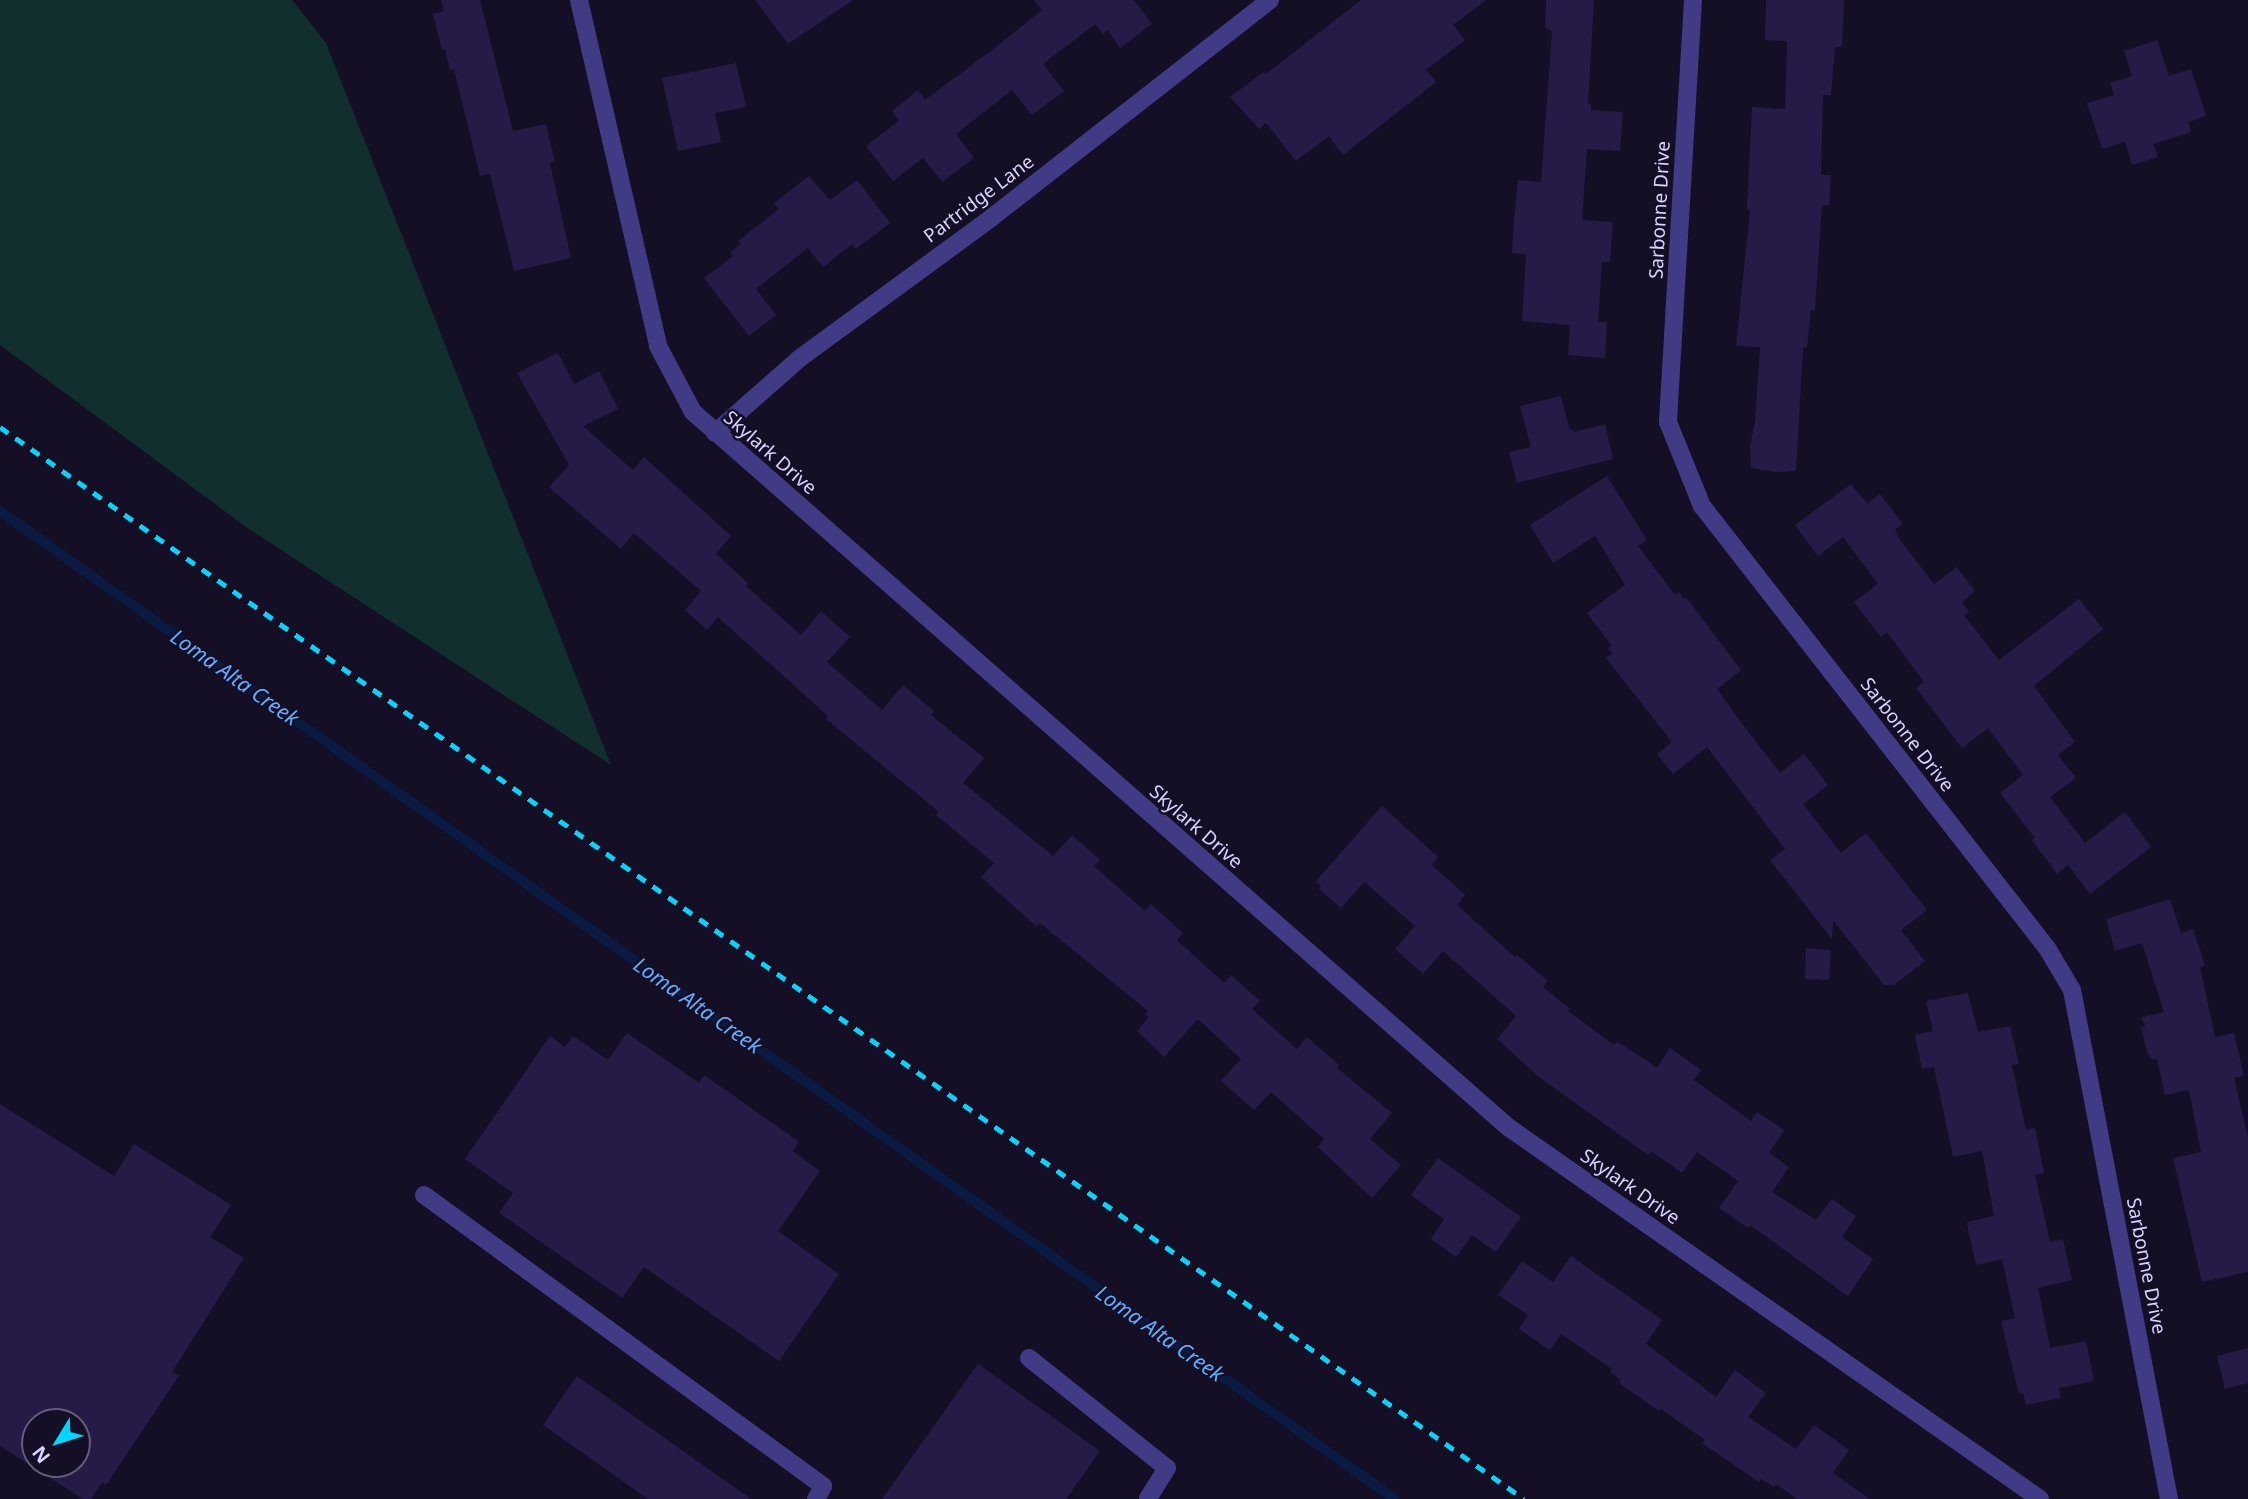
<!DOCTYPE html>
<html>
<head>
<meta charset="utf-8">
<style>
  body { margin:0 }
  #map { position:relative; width:2248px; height:1499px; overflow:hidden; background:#140f25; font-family:"Noto Sans",sans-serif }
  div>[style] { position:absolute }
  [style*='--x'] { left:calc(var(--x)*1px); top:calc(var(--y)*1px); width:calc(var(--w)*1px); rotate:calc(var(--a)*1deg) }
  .green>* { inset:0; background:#122f2f }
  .stream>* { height:10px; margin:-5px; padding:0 5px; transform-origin:5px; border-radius:5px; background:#0a1b43 }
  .building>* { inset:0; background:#261b46 }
  .minor>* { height:18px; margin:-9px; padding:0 9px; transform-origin:9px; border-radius:9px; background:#413a85 }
  .rail>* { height:5px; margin-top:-2.5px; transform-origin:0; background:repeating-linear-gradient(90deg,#00d6fe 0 10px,transparent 0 19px) }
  span { translate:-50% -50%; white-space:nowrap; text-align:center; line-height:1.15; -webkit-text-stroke:5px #140f25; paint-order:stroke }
  .street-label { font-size:19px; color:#dbd3ff }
  .water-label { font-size:21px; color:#61adff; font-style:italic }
  .north { position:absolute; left:21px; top:1408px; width:70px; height:70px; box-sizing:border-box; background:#140f25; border:2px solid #645d7c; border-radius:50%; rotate:232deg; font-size:19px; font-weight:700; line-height:28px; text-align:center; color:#dbd3ff }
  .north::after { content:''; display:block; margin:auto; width:24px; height:32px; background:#00d6fe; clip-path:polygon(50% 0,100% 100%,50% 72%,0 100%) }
</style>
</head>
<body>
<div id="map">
  <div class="green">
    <div style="clip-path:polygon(0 0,292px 0,326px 43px,611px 765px,249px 529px,0 345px)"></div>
  </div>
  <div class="stream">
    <div style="--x:0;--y:511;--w:1709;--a:35.31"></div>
  </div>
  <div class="building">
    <div style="clip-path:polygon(441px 0,480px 0,513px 131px,546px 124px,555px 162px,550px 163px,571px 258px,514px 271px,490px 174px,480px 176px,454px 69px,450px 70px,445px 49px,442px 50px,433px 14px,444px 11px)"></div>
    <div style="clip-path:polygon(755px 0,853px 0,788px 44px)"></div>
    <div style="clip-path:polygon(1034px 0,1134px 0,1152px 24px,1120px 48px,1108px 30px,1103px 34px,1095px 24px,1043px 64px,1064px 91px,1032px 115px,1012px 90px,956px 134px,974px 158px,942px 182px,923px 158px,893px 181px,866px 146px,899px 121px,892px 111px,918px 90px,925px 100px,992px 50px,1042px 10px)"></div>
    <div style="clip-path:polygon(1361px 0,1486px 0,1453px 25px,1465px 40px,1426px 70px,1436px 82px,1343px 155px,1329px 136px,1296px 161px,1266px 123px,1259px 129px,1230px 97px,1264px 72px,1266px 74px)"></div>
    <div style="clip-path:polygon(1546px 0,1594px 0,1588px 104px,1591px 104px,1591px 110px,1623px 112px,1620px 151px,1587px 149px,1582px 220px,1613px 222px,1610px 262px,1602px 262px,1598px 322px,1607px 322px,1605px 358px,1568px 355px,1570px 325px,1522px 321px,1526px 254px,1512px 253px,1514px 220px,1518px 180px,1541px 182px,1552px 31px,1545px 27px)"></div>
    <div style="clip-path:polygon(1766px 0,1844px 0,1842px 47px,1835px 47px,1831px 95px,1823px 95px,1821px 175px,1831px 175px,1829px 205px,1822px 205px,1815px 310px,1811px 310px,1807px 347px,1803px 348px,1796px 471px,1777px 472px,1751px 468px,1750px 447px,1755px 421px,1760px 347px,1736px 346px,1750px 211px,1747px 210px,1752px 107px,1785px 109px,1787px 41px,1765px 40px)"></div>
    <div style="clip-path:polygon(2157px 40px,2169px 76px,2191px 69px,2206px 116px,2188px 122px,2191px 132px,2153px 144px,2158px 157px,2132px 165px,2125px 142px,2102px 149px,2087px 103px,2114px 95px,2110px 83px,2132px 76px,2124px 51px)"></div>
    <div style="clip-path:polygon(736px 63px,746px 107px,715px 113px,721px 142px,678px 151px,662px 78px)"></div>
    <div style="clip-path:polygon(809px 176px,830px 200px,857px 180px,890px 223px,856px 249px,852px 244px,823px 267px,808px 248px,756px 289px,776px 315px,749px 336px,704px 278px,733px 256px,730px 252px,741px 244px,738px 241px,779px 209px,774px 203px)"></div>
    <div style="clip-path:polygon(558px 353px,574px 384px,599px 371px,618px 409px,583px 426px,633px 470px,644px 457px,731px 536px,716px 554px,748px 583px,746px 586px,801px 635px,821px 611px,850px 637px,827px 662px,882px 710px,903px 685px,934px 711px,931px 715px,984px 758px,963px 783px,1053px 856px,1072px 835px,1100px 860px,1094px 866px,1145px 911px,1151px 904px,1183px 933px,1177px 940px,1224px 983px,1231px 975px,1260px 1001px,1252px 1009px,1297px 1049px,1307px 1037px,1339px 1065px,1337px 1068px,1392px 1113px,1370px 1139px,1401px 1165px,1372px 1198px,1318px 1147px,1324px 1139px,1271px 1092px,1254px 1110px,1221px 1081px,1241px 1059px,1198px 1019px,1164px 1057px,1137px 1031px,1149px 1017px,1145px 1014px,1148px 1011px,1040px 923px,1037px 927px,981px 877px,994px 863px,936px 815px,939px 812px,826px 719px,828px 716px,718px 617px,707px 630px,685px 610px,701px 591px,634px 533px,621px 549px,549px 487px,569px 465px,517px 373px)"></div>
    <div style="clip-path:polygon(1561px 396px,1569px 428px,1574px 432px,1605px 424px,1613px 459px,1517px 483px,1509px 452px,1531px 447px,1520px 406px)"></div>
    <div style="clip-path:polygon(1607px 476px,1647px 540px,1638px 546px,1675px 595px,1679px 592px,1684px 599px,1686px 597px,1741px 670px,1717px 689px,1740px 721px,1780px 773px,1804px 754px,1828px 785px,1803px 804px,1841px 853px,1866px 833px,1927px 910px,1901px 930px,1925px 961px,1894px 985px,1884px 985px,1833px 920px,1832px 939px,1770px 860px,1785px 849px,1707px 747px,1673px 774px,1657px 754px,1672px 742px,1606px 658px,1612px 653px,1608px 648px,1612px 646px,1587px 613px,1625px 585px,1595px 536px,1553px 563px,1530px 525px)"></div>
    <div style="clip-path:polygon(1851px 484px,1867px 504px,1880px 494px,1903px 524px,1895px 529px,1898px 537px,1934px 584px,1957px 567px,1975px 591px,1962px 602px,1969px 612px,1964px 615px,1999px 660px,2079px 599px,2103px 629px,2034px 686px,2075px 742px,2058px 755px,2076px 778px,2050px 797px,2085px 843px,2125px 812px,2151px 847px,2090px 894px,2068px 865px,2057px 874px,2032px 840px,2035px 838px,2000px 793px,2023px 775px,1988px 728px,1962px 748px,1916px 688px,1924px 682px,1887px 632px,1881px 637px,1854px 602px,1878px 584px,1843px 537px,1818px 556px,1795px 525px)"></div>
    <div style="clip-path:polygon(1382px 806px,1438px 857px,1432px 865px,1465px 895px,1457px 905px,1515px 957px,1517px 955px,1548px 981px,1543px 987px,1570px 1009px,1568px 1011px,1614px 1045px,1617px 1042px,1629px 1049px,1657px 1068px,1670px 1048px,1701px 1070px,1694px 1080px,1751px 1121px,1757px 1112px,1784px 1130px,1769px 1153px,1789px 1167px,1772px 1192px,1816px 1220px,1832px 1199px,1856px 1216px,1842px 1237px,1873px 1259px,1848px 1296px,1750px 1225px,1748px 1228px,1719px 1208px,1738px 1181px,1697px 1152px,1682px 1173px,1651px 1151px,1648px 1155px,1539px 1077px,1497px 1039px,1516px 1016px,1443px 951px,1423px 974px,1395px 949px,1415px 926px,1364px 882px,1341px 908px,1319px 889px,1321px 886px,1315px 882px)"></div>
    <div style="clip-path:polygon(2170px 899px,2181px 933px,2193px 929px,2205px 965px,2200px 967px,2215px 1037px,2234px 1033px,2244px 1076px,2234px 1078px,2248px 1137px,2248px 1272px,2202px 1282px,2173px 1158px,2201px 1152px,2189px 1090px,2165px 1095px,2157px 1059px,2152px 1060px,2147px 1052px,2141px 1027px,2145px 1027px,2142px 1017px,2164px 1012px,2142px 943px,2115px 951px,2106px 919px)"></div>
    <div style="clip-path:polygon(1806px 948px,1831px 950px,1829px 980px,1805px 979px)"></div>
    <div style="clip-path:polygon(1968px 993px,1978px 1032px,2010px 1026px,2019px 1064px,2012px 1065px,2026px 1130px,2035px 1128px,2044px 1173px,2035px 1175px,2050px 1242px,2063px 1239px,2072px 1280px,2038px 1288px,2050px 1348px,2086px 1341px,2094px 1381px,2059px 1388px,2061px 1398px,2026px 1405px,2023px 1393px,2019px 1394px,2001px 1321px,2015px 1318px,2002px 1259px,1976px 1265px,1968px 1229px,1967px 1222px,1994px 1216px,1982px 1151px,1953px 1157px,1934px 1067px,1922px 1069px,1915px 1035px,1933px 1031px,1926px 1001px)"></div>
    <div style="clip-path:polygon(627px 1033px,699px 1083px,704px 1075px,734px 1096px,799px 1142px,793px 1151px,820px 1171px,778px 1231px,839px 1274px,779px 1361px,644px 1267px,622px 1298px,499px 1213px,513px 1193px,465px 1159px,550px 1036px,565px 1047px,573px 1036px,608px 1060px)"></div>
    <div style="clip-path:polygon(evenodd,0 1104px,114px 1176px,134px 1144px,231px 1205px,210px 1237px,244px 1258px,172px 1372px,179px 1376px,106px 1485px,102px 1482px,91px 1499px,83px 1499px,0 1446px,0 1104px,35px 1422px,77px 1422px,77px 1464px,35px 1464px,35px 1422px)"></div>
    <div style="clip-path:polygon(1438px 1158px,1521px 1217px,1496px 1252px,1472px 1235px,1456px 1257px,1431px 1239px,1444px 1219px,1411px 1195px)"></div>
    <div style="clip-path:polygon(1571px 1256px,1662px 1320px,1646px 1344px,1716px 1397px,1735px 1370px,1766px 1393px,1748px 1417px,1796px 1449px,1814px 1425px,1849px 1450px,1833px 1473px,1870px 1499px,1797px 1499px,1776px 1484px,1774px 1487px,1761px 1479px,1759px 1482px,1702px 1443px,1705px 1440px,1661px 1409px,1659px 1411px,1619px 1383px,1621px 1380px,1610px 1372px,1612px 1369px,1561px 1334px,1550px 1350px,1519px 1329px,1528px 1315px,1498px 1295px,1522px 1261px,1553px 1282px)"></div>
    <div style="clip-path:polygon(2248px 1348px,2248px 1383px,2225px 1389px,2217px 1356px)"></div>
    <div style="clip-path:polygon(978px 1364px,1100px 1451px,1066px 1499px,882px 1499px)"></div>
    <div style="clip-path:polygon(577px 1376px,751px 1499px,648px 1499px,543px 1425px)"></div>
  </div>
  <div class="minor">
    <div style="--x:579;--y:0;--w:355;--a:77.1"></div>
    <div style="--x:658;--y:346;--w:75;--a:62.1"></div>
    <div style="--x:693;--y:412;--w:1084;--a:41.26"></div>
    <div style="--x:1508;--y:1127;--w:649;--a:34.96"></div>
    <div style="--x:1693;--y:0;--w:423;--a:93.4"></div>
    <div style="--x:1668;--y:422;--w:91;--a:68"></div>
    <div style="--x:1702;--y:506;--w:561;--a:52.03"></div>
    <div style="--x:2047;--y:948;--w:49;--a:59.2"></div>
    <div style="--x:2072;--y:990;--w:518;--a:79.21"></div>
    <div style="--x:715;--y:433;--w:113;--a:-41.4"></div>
    <div style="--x:800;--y:358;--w:237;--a:-36.2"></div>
    <div style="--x:991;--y:218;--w:354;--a:-38"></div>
    <div style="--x:424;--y:1195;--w:494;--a:36.1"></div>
    <div style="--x:823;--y:1486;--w:15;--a:118"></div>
    <div style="--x:1029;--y:1358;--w:176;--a:38.6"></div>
    <div style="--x:1167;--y:1468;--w:36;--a:122"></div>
  </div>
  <div class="rail">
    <div style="--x:0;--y:427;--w:1863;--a:35.12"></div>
  </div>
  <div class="street-label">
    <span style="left:979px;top:199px;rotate:-37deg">Partridge Lane</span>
    <span style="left:1660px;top:210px;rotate:-87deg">Sarbonne Drive</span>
    <span style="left:770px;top:453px;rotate:41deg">Skylark Drive</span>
    <span style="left:1907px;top:735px;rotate:52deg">Sarbonne Drive</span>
    <span style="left:1196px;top:827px;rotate:41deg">Skylark Drive</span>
    <span style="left:1630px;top:1187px;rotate:35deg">Skylark Drive</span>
    <span style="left:2146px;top:1266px;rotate:79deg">Sarbonne Drive</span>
  </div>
  <div class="water-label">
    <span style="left:235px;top:677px;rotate:35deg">Loma Alta Creek</span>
    <span style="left:698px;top:1005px;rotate:35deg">Loma Alta Creek</span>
    <span style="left:1160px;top:1333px;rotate:35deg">Loma Alta Creek</span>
  </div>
  <div class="north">N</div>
</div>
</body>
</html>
